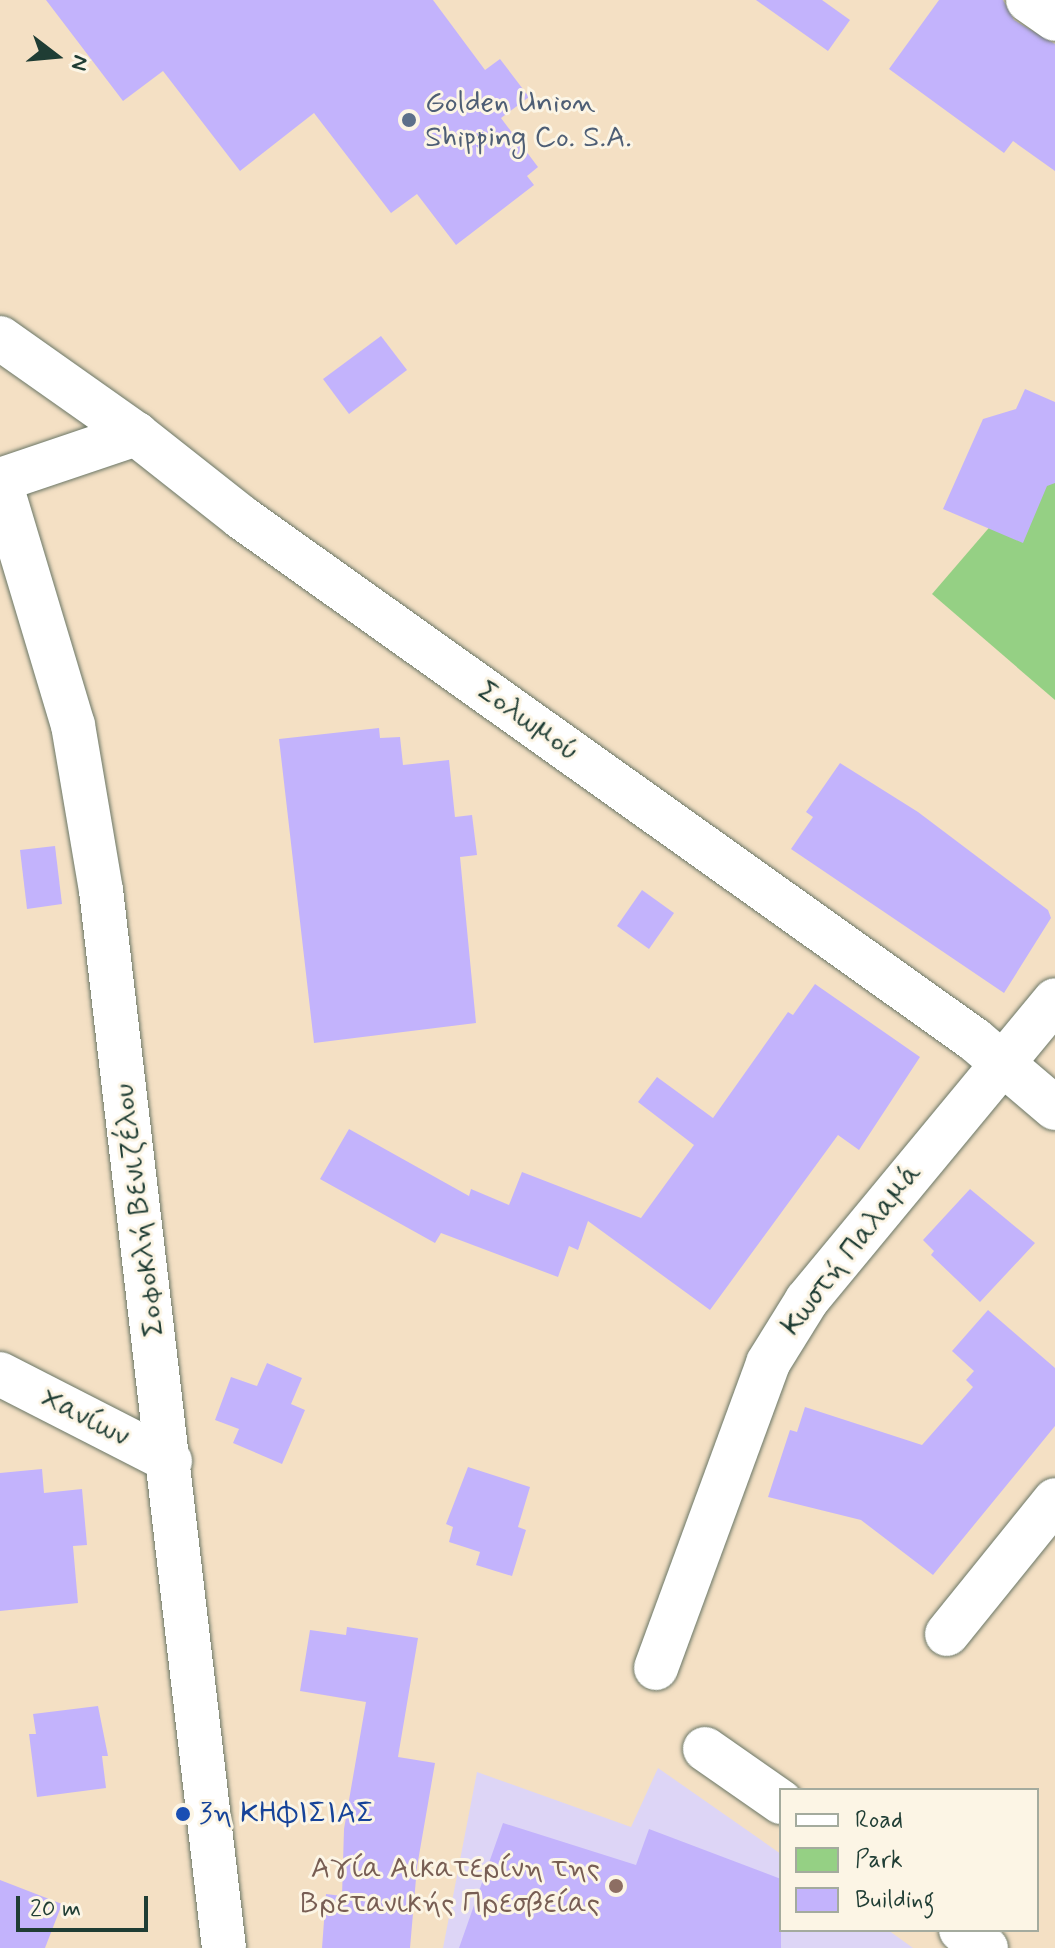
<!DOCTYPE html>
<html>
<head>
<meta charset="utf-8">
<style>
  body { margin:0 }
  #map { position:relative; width:1055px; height:1948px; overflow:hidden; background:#f4e0c4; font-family:Mynerve,sans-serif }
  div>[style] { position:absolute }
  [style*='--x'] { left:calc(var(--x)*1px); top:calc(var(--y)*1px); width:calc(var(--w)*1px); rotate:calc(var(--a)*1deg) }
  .built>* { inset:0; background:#ddd5f6 }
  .green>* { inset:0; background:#95d084 }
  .building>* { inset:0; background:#c3b3fc }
  .roads { filter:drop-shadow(0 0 2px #6a7666) drop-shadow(0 0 2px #6a7666) }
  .minor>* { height:44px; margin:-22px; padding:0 22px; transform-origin:22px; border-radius:22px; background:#fff }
  .major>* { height:44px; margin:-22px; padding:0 22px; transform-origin:22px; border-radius:22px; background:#fff }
  .dots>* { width:22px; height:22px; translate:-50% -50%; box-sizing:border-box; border:4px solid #fcf5e5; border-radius:50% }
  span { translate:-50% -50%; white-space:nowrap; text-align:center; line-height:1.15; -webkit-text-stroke:6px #fcf5e5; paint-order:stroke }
  .service-label { font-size:30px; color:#4e5e75 }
  .left { translate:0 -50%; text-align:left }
  .street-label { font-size:30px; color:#1f3d34 }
  .transit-label { font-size:30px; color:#164399 }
  .education-label { font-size:30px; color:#785e54 }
  .right { translate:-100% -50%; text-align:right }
  .legend { position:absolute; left:779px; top:1788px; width:260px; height:144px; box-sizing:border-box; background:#fcf5e5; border:2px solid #a4ab9e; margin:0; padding:10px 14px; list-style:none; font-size:24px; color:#1f3d34 }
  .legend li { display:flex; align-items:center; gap:16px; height:40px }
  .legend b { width:40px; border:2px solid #a4ab9e }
  .north { position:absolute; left:16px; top:16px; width:80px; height:80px; -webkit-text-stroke:6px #fcf5e5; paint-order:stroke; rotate:106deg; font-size:22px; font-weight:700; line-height:32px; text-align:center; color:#1f3d34 }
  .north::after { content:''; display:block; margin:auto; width:28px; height:36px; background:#1f3d34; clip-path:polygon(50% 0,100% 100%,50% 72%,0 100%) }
  .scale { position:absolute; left:16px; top:1896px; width:132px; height:36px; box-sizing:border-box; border:4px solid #1f3d34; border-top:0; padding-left:10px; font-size:24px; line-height:28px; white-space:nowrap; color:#1f3d34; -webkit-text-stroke:6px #fcf5e5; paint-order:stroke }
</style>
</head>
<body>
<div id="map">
  <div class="built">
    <div style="clip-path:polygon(658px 1768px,781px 1854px,781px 1930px,888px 1930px,913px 1948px,443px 1948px,477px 1772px,631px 1827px)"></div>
  </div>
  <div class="green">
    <div style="clip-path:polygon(1055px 451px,1055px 700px,932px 594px)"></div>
  </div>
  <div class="building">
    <div style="clip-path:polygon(46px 0,433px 0,485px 70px,500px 59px,529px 97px,501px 118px,538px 167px,527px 176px,534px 185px,456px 245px,417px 194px,391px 213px,314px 113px,240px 171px,163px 71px,123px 101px)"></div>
    <div style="clip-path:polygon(756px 0,822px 0,850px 20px,828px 51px)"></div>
    <div style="clip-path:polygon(939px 0,1003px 0,1014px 20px,1055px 44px,1055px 171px,1013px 141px,1004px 153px,889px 69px)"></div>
    <div style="clip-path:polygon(381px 336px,407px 370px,349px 414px,323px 379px)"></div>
    <div style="clip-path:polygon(1025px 389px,1055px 402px,1055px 483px,1047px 486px,1023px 543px,943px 509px,983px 419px,1016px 409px)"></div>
    <div style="clip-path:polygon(379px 728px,380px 738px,400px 737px,403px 765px,449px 760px,455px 817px,472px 815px,477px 855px,460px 857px,476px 1023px,314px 1043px,279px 739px)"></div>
    <div style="clip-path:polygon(840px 763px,918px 812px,1048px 910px,1051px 918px,1004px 993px,791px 849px,813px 817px,806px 812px)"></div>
    <div style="clip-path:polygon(55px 846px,62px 904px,27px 909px,20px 850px)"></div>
    <div style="clip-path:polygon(642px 890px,674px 913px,649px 949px,617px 926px)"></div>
    <div style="clip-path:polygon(815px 984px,920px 1057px,859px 1150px,838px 1135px,710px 1310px,588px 1221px,578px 1250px,569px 1246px,558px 1277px,441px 1233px,435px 1243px,320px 1179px,349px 1129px,469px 1196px,471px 1189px,509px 1205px,522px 1172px,641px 1218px,694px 1145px,638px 1102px,657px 1077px,713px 1118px,788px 1012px,793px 1015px)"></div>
    <div style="clip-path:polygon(970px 1189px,1035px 1243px,980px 1302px,931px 1255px,934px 1251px,923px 1240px)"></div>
    <div style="clip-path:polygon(988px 1310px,1055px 1368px,1055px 1426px,933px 1575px,861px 1520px,768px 1497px,790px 1430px,797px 1432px,805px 1407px,922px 1445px,973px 1387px,966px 1380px,974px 1371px,952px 1351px)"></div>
    <div style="clip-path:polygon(267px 1363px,302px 1378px,291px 1404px,305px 1410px,282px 1464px,233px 1443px,239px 1429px,215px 1420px,231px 1377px,257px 1386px)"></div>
    <div style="clip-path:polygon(468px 1467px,530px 1487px,518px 1527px,526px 1530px,512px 1576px,476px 1565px,480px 1552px,449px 1542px,453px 1527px,446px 1524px)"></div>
    <div style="clip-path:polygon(42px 1469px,44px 1493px,82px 1489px,87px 1545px,73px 1546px,78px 1603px,0 1611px,0 1473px)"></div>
    <div style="clip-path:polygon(347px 1627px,418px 1638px,398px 1757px,435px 1763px,417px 1867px,410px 1948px,322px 1948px,326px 1894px,342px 1896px,344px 1829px,366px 1702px,300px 1691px,310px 1630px,346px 1635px)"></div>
    <div style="clip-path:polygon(98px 1706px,108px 1756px,102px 1756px,106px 1788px,37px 1797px,29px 1734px,36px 1734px,33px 1714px)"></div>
    <div style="clip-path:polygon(503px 1823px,636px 1865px,649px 1829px,781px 1879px,781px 1948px,459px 1948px)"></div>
    <div style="clip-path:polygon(0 1880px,62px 1904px,45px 1948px,0 1948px)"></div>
  </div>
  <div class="roads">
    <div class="minor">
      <div style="--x:1028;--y:0;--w:33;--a:35"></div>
      <div style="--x:0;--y:338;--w:166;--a:35.2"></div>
      <div style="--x:136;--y:434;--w:134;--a:38.3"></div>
      <div style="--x:241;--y:517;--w:901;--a:35.47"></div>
      <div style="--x:975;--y:1040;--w:105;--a:40.4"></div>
      <div style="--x:0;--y:480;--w:144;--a:-18.7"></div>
      <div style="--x:0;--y:1374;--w:191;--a:27.1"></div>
      <div style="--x:947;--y:1634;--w:172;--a:-51.1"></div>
      <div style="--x:656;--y:1668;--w:325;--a:-69.8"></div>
      <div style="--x:768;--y:1363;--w:74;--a:-58.2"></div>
      <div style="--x:807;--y:1300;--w:389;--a:-50.4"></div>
      <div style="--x:705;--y:1749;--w:93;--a:34.9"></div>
      <div style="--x:961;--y:1930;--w:31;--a:36"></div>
    </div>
    <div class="major">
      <div style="--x:0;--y:482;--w:254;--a:73.3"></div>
      <div style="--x:73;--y:725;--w:167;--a:80.4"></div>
      <div style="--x:101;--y:890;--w:1065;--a:83.37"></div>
    </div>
  </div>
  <div class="dots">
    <div style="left:409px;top:120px;background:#5c6f8a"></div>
    <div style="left:183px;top:1814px;background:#1a4fb4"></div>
    <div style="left:616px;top:1886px;background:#8d6e63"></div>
  </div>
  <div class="service-label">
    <span class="left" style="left:425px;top:120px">Golden Union<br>Shipping Co. S.A.</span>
  </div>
  <div class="street-label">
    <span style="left:528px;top:722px;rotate:35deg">Σολωμού</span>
    <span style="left:140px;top:1210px;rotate:-97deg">Σοφοκλή Βενιζέλου</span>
    <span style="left:852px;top:1250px;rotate:-52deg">Κωστή Παλαμά</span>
    <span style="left:85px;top:1418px;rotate:27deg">Χανίων</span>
  </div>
  <div class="transit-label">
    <span class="left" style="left:199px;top:1814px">3η ΚΗΦΙΣΙΑΣ</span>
  </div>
  <div class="education-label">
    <span class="right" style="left:600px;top:1886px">Αγία Αικατερίνη της<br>Βρετανικής Πρεσβείας</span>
  </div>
  <ul class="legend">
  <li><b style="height:10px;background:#fff"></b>Road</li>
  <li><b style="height:22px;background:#95d084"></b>Park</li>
  <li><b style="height:22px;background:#c3b3fc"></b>Building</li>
  </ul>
  <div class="north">N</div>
  <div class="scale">20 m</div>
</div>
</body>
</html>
